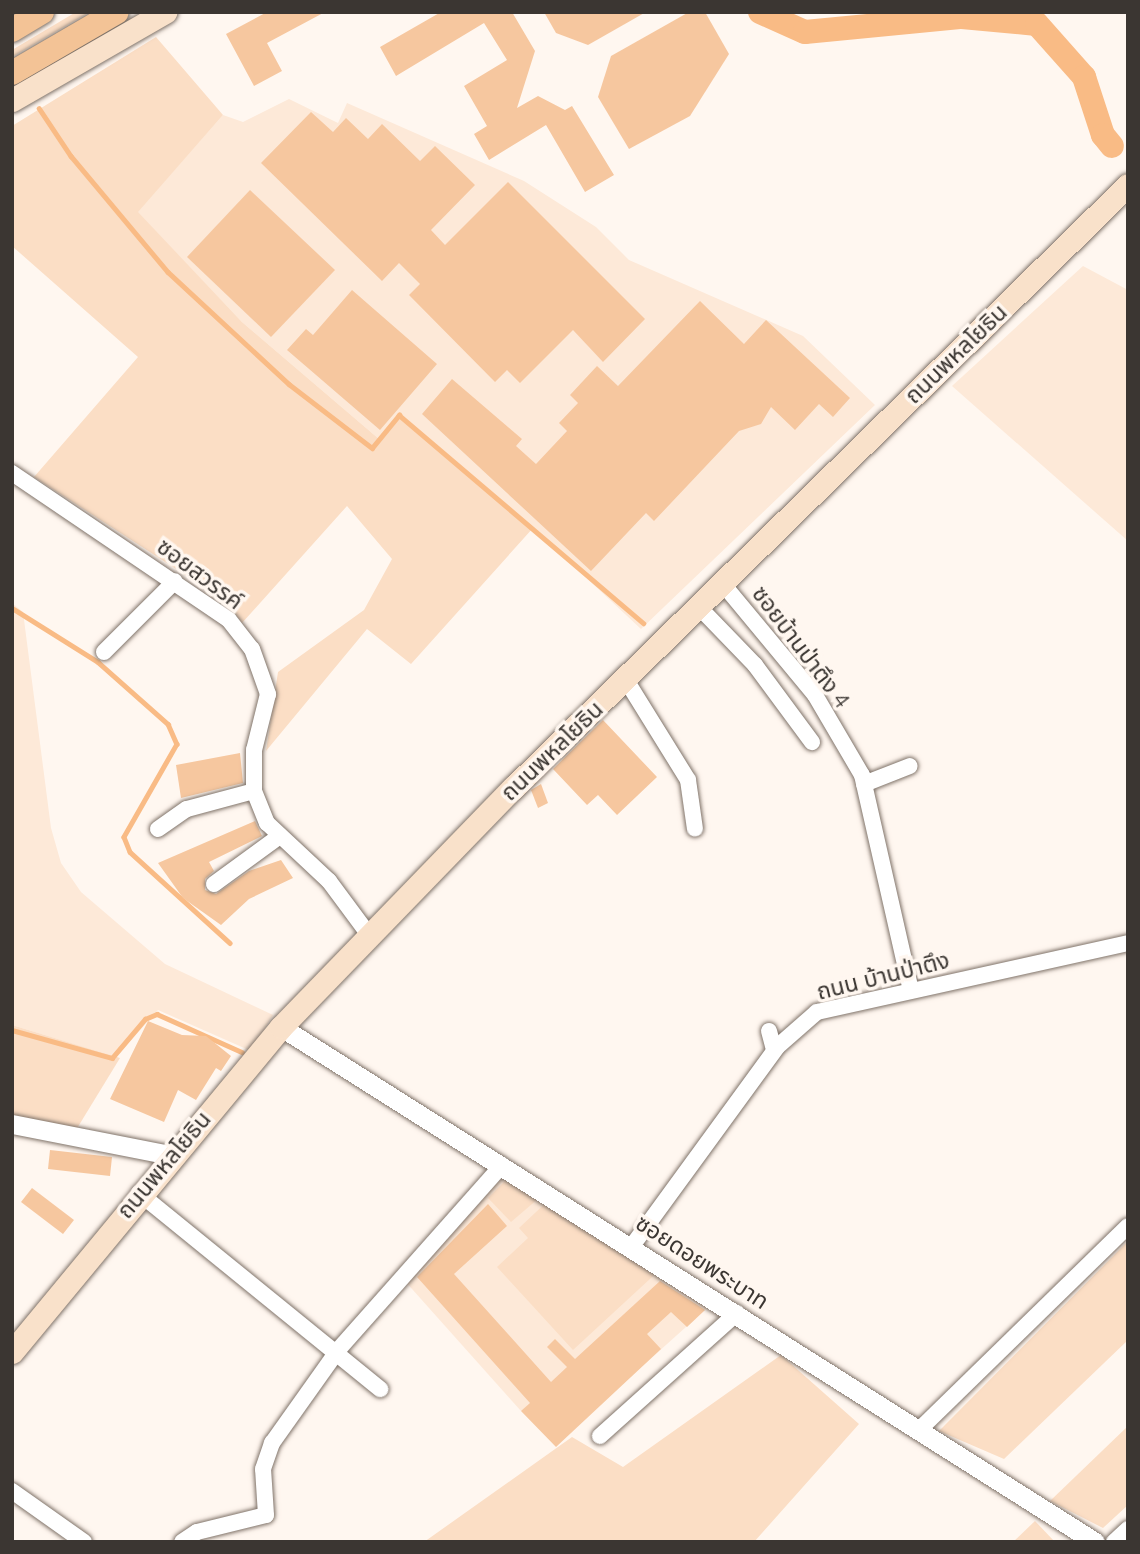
<!DOCTYPE html>
<html>
<head>
<meta charset="utf-8">
<style>
  body { margin:0 }
  #map { position:relative; width:1140px; height:1554px; overflow:hidden; background:#fff7f0; font-family:Quicksand,"Noto Sans Thai",sans-serif }
  div>[style] { position:absolute }
  [style*='--x'] { left:calc(var(--x)*1px); top:calc(var(--y)*1px); width:calc(var(--w)*1px); rotate:calc(var(--a)*1deg) }
  .built>* { inset:0; background:#fde9d8 }
  .green>* { inset:0; background:#fbdec5 }
  .stream>* { height:4.5px; margin:-2.25px; padding:0 2.25px; transform-origin:2.25px; border-radius:2.25px; background:#f9bb85 }
  .river>* { height:24px; margin:-12px; padding:0 12px; transform-origin:12px; border-radius:12px; background:#f9bb85 }
  .building>* { inset:0; background:#f6c79f }
  .roads { filter:drop-shadow(0 0 2px #807369) drop-shadow(0 0 2px #807369) }
  .minor>* { height:16px; margin:-8px; padding:0 8px; transform-origin:8px; border-radius:8px; background:#fff }
  .tertiary>* { height:19px; margin:-9.5px; padding:0 9.5px; transform-origin:9.5px; border-radius:9.5px; background:#fff }
  .secondary>* { height:23px; margin:-11.5px; padding:0 11.5px; transform-origin:11.5px; border-radius:11.5px; background:#f9e1ca }
  .primary>* { height:24px; margin:-12px; padding:0 12px; transform-origin:12px; border-radius:12px; background:#f3c396 }
  span { translate:-50% -50%; white-space:nowrap; text-align:center; line-height:1.15; -webkit-text-stroke:7px #fff7f0; paint-order:stroke }
  .street-label { font-size:23px; color:#3b3632 }
  .frame { position:absolute; inset:0; border:14px solid #3b3632; pointer-events:none }
</style>
</head>
<body>
<div id="map">
  <div class="built">
    <div style="clip-path:polygon(289px 99px,338px 123px,347px 103px,524px 181px,596px 227px,629px 260px,803px 336px,875px 405px,641px 629px,533px 528px,398px 415px,379px 439px,242px 322px,137px 212px,223px 115px,243px 122px)"></div>
    <div style="clip-path:polygon(1083px 266px,1128px 290px,1128px 541px,952px 386px)"></div>
    <div style="clip-path:polygon(12px 603px,23px 612px,51px 828px,61px 863px,81px 892px,165px 964px,273px 1015px,251px 1051px,158px 1010px,116px 1057px,12px 1025px)"></div>
    <div style="clip-path:polygon(512px 1171px,716px 1300px,607px 1398px,521px 1411px,404px 1280px,498px 1176px)"></div>
  </div>
  <div class="green">
    <div style="clip-path:polygon(76px 12px,90px 12px,12px 57px,12px 50px)"></div>
    <div style="clip-path:polygon(156px 37px,223px 115px,138px 212px,242px 322px,379px 439px,399px 415px,533px 528px,411px 664px,367px 629px,266px 751px,278px 672px,364px 610px,392px 559px,347px 506px,242px 623px,227px 602px,34px 477px,138px 357px,12px 246px,12px 126px)"></div>
    <div style="clip-path:polygon(12px 1025px,120px 1058px,76px 1130px,12px 1117px)"></div>
    <div style="clip-path:polygon(509px 1177px,539px 1198px,511px 1222px,488px 1198px)"></div>
    <div style="clip-path:polygon(552px 1197px,664px 1266px,573px 1350px,497px 1267px,528px 1238px,519px 1228px)"></div>
    <div style="clip-path:polygon(1128px 1241px,1128px 1340px,1004px 1459px,939px 1431px)"></div>
    <div style="clip-path:polygon(781px 1355px,859px 1424px,754px 1542px,424px 1542px,572px 1437px,623px 1467px)"></div>
    <div style="clip-path:polygon(1128px 1426px,1128px 1505px,1103px 1528px,1050px 1501px)"></div>
    <div style="clip-path:polygon(1035px 1521px,1055px 1542px,1013px 1542px)"></div>
  </div>
  <div class="stream">
    <div style="--x:39;--y:108;--w:58;--a:56.3"></div>
    <div style="--x:71;--y:156;--w:151;--a:50.1"></div>
    <div style="--x:168;--y:272;--w:165;--a:42.8"></div>
    <div style="--x:289;--y:384;--w:105;--a:37.6"></div>
    <div style="--x:372;--y:448;--w:43;--a:-50.7"></div>
    <div style="--x:399;--y:415;--w:321;--a:40.4"></div>
    <div style="--x:12;--y:608;--w:102;--a:32.1"></div>
    <div style="--x:98;--y:662;--w:94;--a:41.5"></div>
    <div style="--x:168;--y:724;--w:22;--a:66"></div>
    <div style="--x:177;--y:744;--w:107;--a:119.7"></div>
    <div style="--x:124;--y:837;--w:16;--a:68"></div>
    <div style="--x:130;--y:852;--w:135;--a:42.3"></div>
    <div style="--x:12;--y:1030;--w:104;--a:15.6"></div>
    <div style="--x:112;--y:1058;--w:51;--a:-49.8"></div>
    <div style="--x:145;--y:1019;--w:13;--a:-23"></div>
    <div style="--x:157;--y:1014;--w:93;--a:24.1"></div>
  </div>
  <div class="river">
    <div style="--x:760;--y:12;--w:49;--a:24"></div>
    <div style="--x:805;--y:32;--w:158;--a:-5.5"></div>
    <div style="--x:962;--y:17;--w:75;--a:5.3"></div>
    <div style="--x:1037;--y:24;--w:71;--a:48.4"></div>
    <div style="--x:1084;--y:77;--w:61;--a:71.9"></div>
    <div style="--x:1103;--y:135;--w:14;--a:51"></div>
  </div>
  <div class="building">
    <div style="clip-path:polygon(267px 12px,325px 12px,267px 43px,282px 71px,254px 86px,226px 34px)"></div>
    <div style="clip-path:polygon(441px 12px,512px 12px,535px 51px,517px 108px,538px 96px,565px 110px,572px 106px,614px 175px,585px 192px,546px 125px,489px 160px,474px 134px,487px 126px,464px 86px,507px 60px,484px 23px,396px 76px,380px 47px)"></div>
    <div style="clip-path:polygon(544px 12px,646px 12px,588px 45px,556px 33px)"></div>
    <div style="clip-path:polygon(689px 12px,705px 12px,729px 54px,690px 116px,629px 149px,598px 97px,611px 56px)"></div>
    <div style="clip-path:polygon(311px 112px,333px 132px,346px 118px,368px 139px,382px 124px,420px 161px,435px 146px,475px 185px,431px 230px,445px 245px,508px 182px,645px 319px,603px 362px,573px 330px,520px 383px,507px 370px,495px 382px,409px 295px,420px 284px,399px 263px,382px 281px,261px 163px)"></div>
    <div style="clip-path:polygon(250px 190px,335px 270px,271px 337px,187px 257px)"></div>
    <div style="clip-path:polygon(352px 290px,437px 364px,380px 430px,287px 350px,306px 329px,313px 335px)"></div>
    <div style="clip-path:polygon(700px 301px,744px 344px,766px 320px,850px 398px,833px 417px,819px 404px,795px 430px,771px 407px,761px 424px,739px 431px,654px 521px,646px 513px,591px 571px,422px 414px,452px 379px,522px 439px,516px 446px,536px 464px,567px 431px,559px 423px,578px 403px,570px 395px,597px 366px,618px 386px)"></div>
    <div style="clip-path:polygon(603px 720px,657px 777px,617px 815px,598px 795px,587px 805px,553px 769px)"></div>
    <div style="clip-path:polygon(240px 753px,243px 783px,181px 798px,176px 765px)"></div>
    <div style="clip-path:polygon(541px 784px,548px 803px,538px 808px,531px 790px)"></div>
    <div style="clip-path:polygon(255px 821px,262px 836px,209px 862px,214px 871px,205px 879px,205px 890px,216px 894px,249px 871px,281px 860px,293px 878px,249px 899px,221px 925px,183px 898px,158px 863px)"></div>
    <div style="clip-path:polygon(148px 1021px,182px 1035px,206px 1036px,231px 1056px,221px 1071px,216px 1068px,196px 1100px,178px 1090px,164px 1122px,110px 1099px)"></div>
    <div style="clip-path:polygon(50px 1150px,112px 1157px,110px 1176px,48px 1169px)"></div>
    <div style="clip-path:polygon(32px 1188px,74px 1220px,63px 1234px,21px 1202px)"></div>
    <div style="clip-path:polygon(488px 1204px,507px 1226px,454px 1274px,551px 1382px,567px 1367px,547px 1347px,555px 1339px,575px 1359px,660px 1281px,705px 1310px,687px 1327px,671px 1312px,647px 1334px,661px 1349px,556px 1447px,521px 1411px,530px 1403px,417px 1277px)"></div>
  </div>
  <div class="roads">
    <div class="minor">
      <div style="--x:12;--y:473;--w:262;--a:34.1"></div>
      <div style="--x:229;--y:620;--w:37;--a:52"></div>
      <div style="--x:252;--y:649;--w:48;--a:70.4"></div>
      <div style="--x:268;--y:694;--w:58;--a:104"></div>
      <div style="--x:254;--y:750;--w:41;--a:90"></div>
      <div style="--x:254;--y:791;--w:35;--a:68"></div>
      <div style="--x:267;--y:823;--w:85;--a:43.1"></div>
      <div style="--x:329;--y:881;--w:67;--a:53.5"></div>
      <div style="--x:723;--y:584;--w:144;--a:50.3"></div>
      <div style="--x:815;--y:695;--w:93;--a:59.6"></div>
      <div style="--x:862;--y:775;--w:221;--a:77.2"></div>
      <div style="--x:699;--y:607;--w:81;--a:46"></div>
      <div style="--x:755;--y:665;--w:96;--a:53.5"></div>
      <div style="--x:104;--y:652;--w:100;--a:-45"></div>
      <div style="--x:626;--y:680;--w:118;--a:58.2"></div>
      <div style="--x:688;--y:780;--w:49;--a:81.9"></div>
      <div style="--x:864;--y:784;--w:49;--a:-21.4"></div>
      <div style="--x:158;--y:829;--w:35;--a:-35"></div>
      <div style="--x:187;--y:809;--w:69;--a:-15"></div>
      <div style="--x:214;--y:884;--w:78;--a:-36.1"></div>
      <div style="--x:769;--y:1031;--w:20;--a:75"></div>
      <div style="--x:139;--y:1193;--w:311;--a:39.1"></div>
      <div style="--x:632;--y:1246;--w:246;--a:-53.9"></div>
      <div style="--x:777;--y:1047;--w:53;--a:-41.2"></div>
      <div style="--x:817;--y:1012;--w:319;--a:-12.5"></div>
      <div style="--x:918;--y:1431;--w:293;--a:-44.3"></div>
      <div style="--x:600;--y:1436;--w:184;--a:-41.9"></div>
      <div style="--x:12;--y:1491;--w:88;--a:35.3"></div>
      <div style="--x:182;--y:1542;--w:18;--a:-34"></div>
      <div style="--x:197;--y:1532;--w:71;--a:-13.8"></div>
      <div style="--x:266;--y:1515;--w:46;--a:-93.7"></div>
      <div style="--x:263;--y:1469;--w:28;--a:-71"></div>
      <div style="--x:272;--y:1443;--w:114;--a:-54.6"></div>
      <div style="--x:338;--y:1350;--w:247;--a:-48.4"></div>
      <div style="--x:1114;--y:1542;--w:19;--a:-43"></div>
    </div>
    <div class="tertiary">
      <div style="--x:281;--y:1027;--w:963;--a:32.32"></div>
      <div style="--x:12;--y:1124;--w:161;--a:11.1"></div>
    </div>
    <div class="secondary">
      <div style="--x:12;--y:100;--w:177;--a:-29.9"></div>
      <div style="--x:12;--y:1352;--w:422;--a:-50.4"></div>
      <div style="--x:281;--y:1027;--w:333;--a:-45.9"></div>
      <div style="--x:513;--y:788;--w:861;--a:-44.44"></div>
    </div>
    <div class="primary">
      <div style="--x:12;--y:30;--w:35;--a:-31"></div>
      <div style="--x:12;--y:73;--w:121;--a:-30.2"></div>
    </div>
  </div>
  <div class="street-label">
    <span style="left:956px;top:354px;rotate:-44deg">ถนนพหลโยธิน</span>
    <span style="left:200px;top:574px;rotate:37deg">ซอยสวรรค์</span>
    <span style="left:801px;top:647px;rotate:53deg">ซอยบ้านป่าตึง 4</span>
    <span style="left:552px;top:751px;rotate:-44deg">ถนนพหลโยธิน</span>
    <span style="left:883px;top:976px;rotate:-14deg">ถนน บ้านป่าตึง</span>
    <span style="left:164px;top:1165px;rotate:-50deg">ถนนพหลโยธิน</span>
    <span style="left:702px;top:1262px;rotate:33deg">ซอยดอยพระบาท</span>
  </div>
  <div class="frame"></div>
</div>
</body>
</html>
